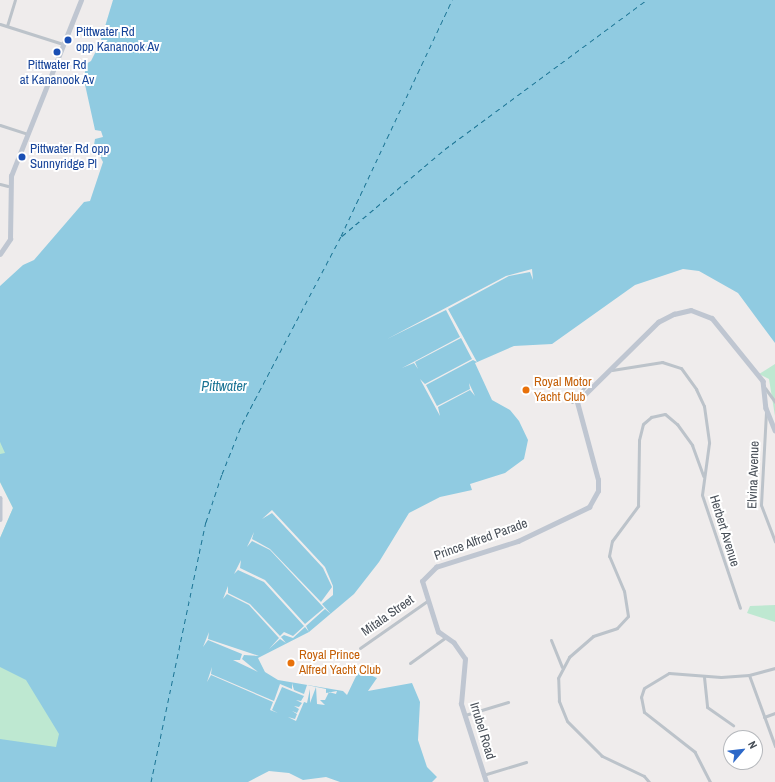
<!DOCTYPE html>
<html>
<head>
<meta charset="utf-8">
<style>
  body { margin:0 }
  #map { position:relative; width:775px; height:782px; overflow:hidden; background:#efecec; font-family:"Archivo Narrow",sans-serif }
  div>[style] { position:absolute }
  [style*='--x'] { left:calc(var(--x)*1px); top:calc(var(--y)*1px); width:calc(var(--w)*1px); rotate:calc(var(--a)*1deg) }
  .green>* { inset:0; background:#bee8d1 }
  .water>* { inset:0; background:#90cbe1 }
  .pier>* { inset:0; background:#efecec }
  .ferry>* { height:1px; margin-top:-0.5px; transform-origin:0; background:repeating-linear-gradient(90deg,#1c7595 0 5px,transparent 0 9px) }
  .street>* { height:3px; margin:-1.5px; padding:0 1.5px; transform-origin:1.5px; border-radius:1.5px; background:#bcc3ca }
  .secondary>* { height:4.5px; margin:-2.25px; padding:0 2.25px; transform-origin:2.25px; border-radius:2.25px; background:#bfc6d1 }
  .dots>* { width:11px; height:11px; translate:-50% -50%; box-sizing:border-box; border:2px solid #fff; border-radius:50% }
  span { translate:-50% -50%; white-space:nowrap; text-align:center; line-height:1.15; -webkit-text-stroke:4px #fff; paint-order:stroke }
  .transit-label { font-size:13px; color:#164399 }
  .left { translate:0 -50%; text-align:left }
  .food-label { font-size:13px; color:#c56008 }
  .street-label { font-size:13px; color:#474e57 }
  .water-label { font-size:14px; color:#1c7595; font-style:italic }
  .north { position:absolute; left:723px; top:730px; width:40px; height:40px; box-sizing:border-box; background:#fff; border:1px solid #b5b8bc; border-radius:50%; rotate:62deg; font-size:11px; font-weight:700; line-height:16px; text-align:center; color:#474e57 }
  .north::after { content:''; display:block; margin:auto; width:14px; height:18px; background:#2d68c8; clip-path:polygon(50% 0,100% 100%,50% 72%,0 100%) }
</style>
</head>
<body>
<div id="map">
  <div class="green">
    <div style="clip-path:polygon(775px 364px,775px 416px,769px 379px,759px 374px)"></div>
    <div style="clip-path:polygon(0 442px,6px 444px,84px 771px,0 760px,0 538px,13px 508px,0 482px)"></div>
    <div style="clip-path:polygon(775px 605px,775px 622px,747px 613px,750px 606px)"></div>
  </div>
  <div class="water">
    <div style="clip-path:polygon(113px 0,775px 0,775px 343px,738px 293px,699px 271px,683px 269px,635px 285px,552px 344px,514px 346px,475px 363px,492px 400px,510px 410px,519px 421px,528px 440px,524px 459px,505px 473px,470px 484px,472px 490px,440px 497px,409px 513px,379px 562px,354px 594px,309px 632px,258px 658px,265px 672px,278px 680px,343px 691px,347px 695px,359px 670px,377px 678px,368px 691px,412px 683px,420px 702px,418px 740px,427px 767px,437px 777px,432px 782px,340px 782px,326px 777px,303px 780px,289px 773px,269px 771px,248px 782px,0 782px,0 739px,56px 747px,59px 734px,26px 680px,0 667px,0 538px,13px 508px,0 482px,0 454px,5px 453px,0 442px,0 286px,23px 265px,34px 260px,84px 202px,90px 201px,103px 162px,94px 145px,95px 139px,103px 137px,101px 131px,95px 130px,84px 80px,86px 64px,91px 61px,100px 43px)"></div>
  </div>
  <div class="pier">
    <div style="clip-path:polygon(532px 269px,533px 280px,530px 272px,509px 276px,448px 309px,477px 362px,473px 360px,426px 385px,437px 406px,470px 389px,469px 383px,475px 396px,470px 390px,438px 407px,440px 416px,420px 379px,425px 384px,472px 359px,461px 338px,415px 362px,418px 369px,414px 363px,402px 368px,460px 337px,446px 310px,387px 339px,506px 276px)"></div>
    <div style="clip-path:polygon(272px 510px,325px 567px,333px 586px,333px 595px,322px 604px,331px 614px,325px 609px,306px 626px,309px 632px,305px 627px,293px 638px,284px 635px,281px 637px,286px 643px,280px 639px,269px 649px,279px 638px,249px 605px,227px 594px,223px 599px,228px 586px,228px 593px,250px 604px,280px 636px,284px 632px,293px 636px,304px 626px,264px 582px,238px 570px,234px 574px,241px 560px,240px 568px,265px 580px,305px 624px,324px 608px,270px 550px,252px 541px,247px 547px,254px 532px,252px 539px,270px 549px,321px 602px,332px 587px,323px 568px,272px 513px,262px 519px)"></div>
    <div style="clip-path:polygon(209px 632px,208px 639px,259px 656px,244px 655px,242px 659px,258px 672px,233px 660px,240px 660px,242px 654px,208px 640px,203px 647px)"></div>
    <div style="clip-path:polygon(212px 667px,211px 674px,274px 701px,280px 684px,292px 689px,292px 683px,294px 690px,304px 694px,307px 685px,326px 689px,326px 693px,337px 691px,336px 694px,329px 692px,325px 700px,320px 700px,325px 705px,317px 704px,316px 687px,310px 703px,310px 689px,307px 703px,304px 702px,296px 721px,288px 717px,295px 719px,297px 714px,292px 711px,297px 713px,299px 709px,294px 706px,299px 707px,302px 703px,296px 700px,301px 701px,304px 696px,282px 687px,272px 710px,278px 713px,270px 710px,273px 702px,211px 675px,207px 682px)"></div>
  </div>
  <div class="ferry">
    <div style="--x:342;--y:236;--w:135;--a:-40.2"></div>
    <div style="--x:445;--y:149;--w:250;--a:-36.5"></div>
    <div style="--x:151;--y:782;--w:266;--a:-78.1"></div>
    <div style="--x:206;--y:522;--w:51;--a:-71.6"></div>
    <div style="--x:222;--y:474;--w:54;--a:-68.2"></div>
    <div style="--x:242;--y:424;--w:212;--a:-62.2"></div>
    <div style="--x:341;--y:236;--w:261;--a:-64.8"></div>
  </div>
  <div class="street">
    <div style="--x:0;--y:24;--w:66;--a:17.6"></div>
    <div style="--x:7;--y:26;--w:27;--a:-73"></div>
    <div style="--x:0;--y:125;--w:28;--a:18"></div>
    <div style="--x:0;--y:184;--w:8;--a:14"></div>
    <div style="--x:612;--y:370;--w:51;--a:-9.1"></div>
    <div style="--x:662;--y:362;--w:20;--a:18"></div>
    <div style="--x:681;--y:368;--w:26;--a:54"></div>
    <div style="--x:696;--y:389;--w:19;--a:65"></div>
    <div style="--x:704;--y:406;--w:37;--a:82"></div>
    <div style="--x:709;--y:443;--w:52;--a:97.7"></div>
    <div style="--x:702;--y:495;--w:119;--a:71.4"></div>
    <div style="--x:765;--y:388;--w:17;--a:54"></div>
    <div style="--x:572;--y:402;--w:26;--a:-50"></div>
    <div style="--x:766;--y:412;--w:93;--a:93.1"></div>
    <div style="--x:761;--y:505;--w:39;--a:69"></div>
    <div style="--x:551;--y:640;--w:29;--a:68"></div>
    <div style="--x:360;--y:648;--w:82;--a:-35"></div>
    <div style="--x:410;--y:663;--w:44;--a:-35.8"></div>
    <div style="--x:749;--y:675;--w:76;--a:69.9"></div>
    <div style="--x:704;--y:677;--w:30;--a:84"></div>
    <div style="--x:707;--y:707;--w:32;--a:35"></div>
    <div style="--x:465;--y:715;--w:45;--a:-16.8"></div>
    <div style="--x:764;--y:717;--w:12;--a:-20"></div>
    <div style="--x:483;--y:775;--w:45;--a:-16.8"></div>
    <div style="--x:649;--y:782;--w:8;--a:-130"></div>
    <div style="--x:644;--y:776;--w:47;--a:-154.5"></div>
    <div style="--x:602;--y:756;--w:49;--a:-135"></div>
    <div style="--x:567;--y:721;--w:22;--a:-112"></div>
    <div style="--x:559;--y:701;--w:23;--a:-92"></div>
    <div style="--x:558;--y:678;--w:24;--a:-62"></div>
    <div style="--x:569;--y:657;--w:32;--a:-41"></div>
    <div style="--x:593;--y:636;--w:25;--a:-18"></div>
    <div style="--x:617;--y:628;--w:16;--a:-47"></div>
    <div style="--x:628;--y:616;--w:25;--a:-99"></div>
    <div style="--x:624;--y:591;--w:38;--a:-113"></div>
    <div style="--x:609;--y:556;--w:15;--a:-79"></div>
    <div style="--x:612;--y:541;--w:44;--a:-53.4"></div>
    <div style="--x:638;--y:506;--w:66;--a:-89.1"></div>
    <div style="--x:639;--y:440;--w:16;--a:-76"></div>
    <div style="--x:643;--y:424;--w:11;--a:-41"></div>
    <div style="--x:651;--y:417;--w:14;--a:-12"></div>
    <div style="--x:665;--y:414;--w:16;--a:40"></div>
    <div style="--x:677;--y:424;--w:26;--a:54"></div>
    <div style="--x:692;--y:445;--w:33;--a:70"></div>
    <div style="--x:710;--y:782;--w:34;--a:-117"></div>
    <div style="--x:695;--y:752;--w:65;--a:-141.9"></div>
    <div style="--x:644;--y:712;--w:15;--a:-101"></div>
    <div style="--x:641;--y:697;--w:9;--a:-72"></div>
    <div style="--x:644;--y:688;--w:29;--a:-31"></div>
    <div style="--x:669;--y:673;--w:52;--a:4.4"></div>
    <div style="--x:721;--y:677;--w:28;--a:-4"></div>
    <div style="--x:749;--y:675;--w:27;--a:-15"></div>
  </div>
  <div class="secondary">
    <div style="--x:0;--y:254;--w:18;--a:-56"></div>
    <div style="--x:10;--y:239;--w:63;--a:-89.1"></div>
    <div style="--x:11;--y:176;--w:189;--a:-68.3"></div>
    <div style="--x:0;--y:498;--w:21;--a:90"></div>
    <div style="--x:486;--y:782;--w:82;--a:-107.8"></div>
    <div style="--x:461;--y:704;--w:45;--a:-84.9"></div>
    <div style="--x:465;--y:659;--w:19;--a:-125"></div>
    <div style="--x:454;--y:643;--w:19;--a:-145"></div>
    <div style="--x:438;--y:632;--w:53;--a:-107.4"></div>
    <div style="--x:422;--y:581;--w:20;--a:-45"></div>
    <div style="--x:436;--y:567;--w:86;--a:-17.6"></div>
    <div style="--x:518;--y:541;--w:79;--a:-25.6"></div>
    <div style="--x:589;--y:507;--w:18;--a:-61"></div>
    <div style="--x:598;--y:491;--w:11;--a:-90"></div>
    <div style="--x:598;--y:480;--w:81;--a:-105.1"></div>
    <div style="--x:577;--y:402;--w:114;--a:-44.6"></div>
    <div style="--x:658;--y:322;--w:18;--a:-27"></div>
    <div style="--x:674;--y:314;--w:17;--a:-13"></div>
    <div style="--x:691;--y:310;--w:22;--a:21"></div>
    <div style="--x:712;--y:318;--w:81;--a:51"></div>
    <div style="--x:763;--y:381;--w:27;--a:84"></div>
    <div style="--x:766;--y:408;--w:24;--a:68"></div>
  </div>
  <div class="dots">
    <div style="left:68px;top:40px;background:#1a4fb4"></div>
    <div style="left:57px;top:52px;background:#1a4fb4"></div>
    <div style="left:22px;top:157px;background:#1a4fb4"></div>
    <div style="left:526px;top:390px;background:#e8710a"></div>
    <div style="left:291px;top:663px;background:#e8710a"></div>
  </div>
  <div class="transit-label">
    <span class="left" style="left:76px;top:40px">Pittwater Rd<br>opp Kananook Av</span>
    <span style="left:57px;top:73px">Pittwater Rd<br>at Kananook Av</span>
    <span class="left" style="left:30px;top:157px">Pittwater Rd opp<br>Sunnyridge Pl</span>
  </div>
  <div class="food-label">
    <span class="left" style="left:534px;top:390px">Royal Motor<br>Yacht Club</span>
    <span class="left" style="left:299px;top:663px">Royal Prince<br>Alfred Yacht Club</span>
  </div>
  <div class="street-label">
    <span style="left:754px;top:475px;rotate:-88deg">Elvina Avenue</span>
    <span style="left:724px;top:531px;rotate:73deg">Herbert Avenue</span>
    <span style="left:481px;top:540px;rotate:-20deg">Prince Alfred Parade</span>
    <span style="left:388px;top:616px;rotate:-35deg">Mitala Street</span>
    <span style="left:482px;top:731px;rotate:73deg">Irrubel Road</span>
  </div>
  <div class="water-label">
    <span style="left:224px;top:386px">Pittwater</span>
  </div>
  <div class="north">N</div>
</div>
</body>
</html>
